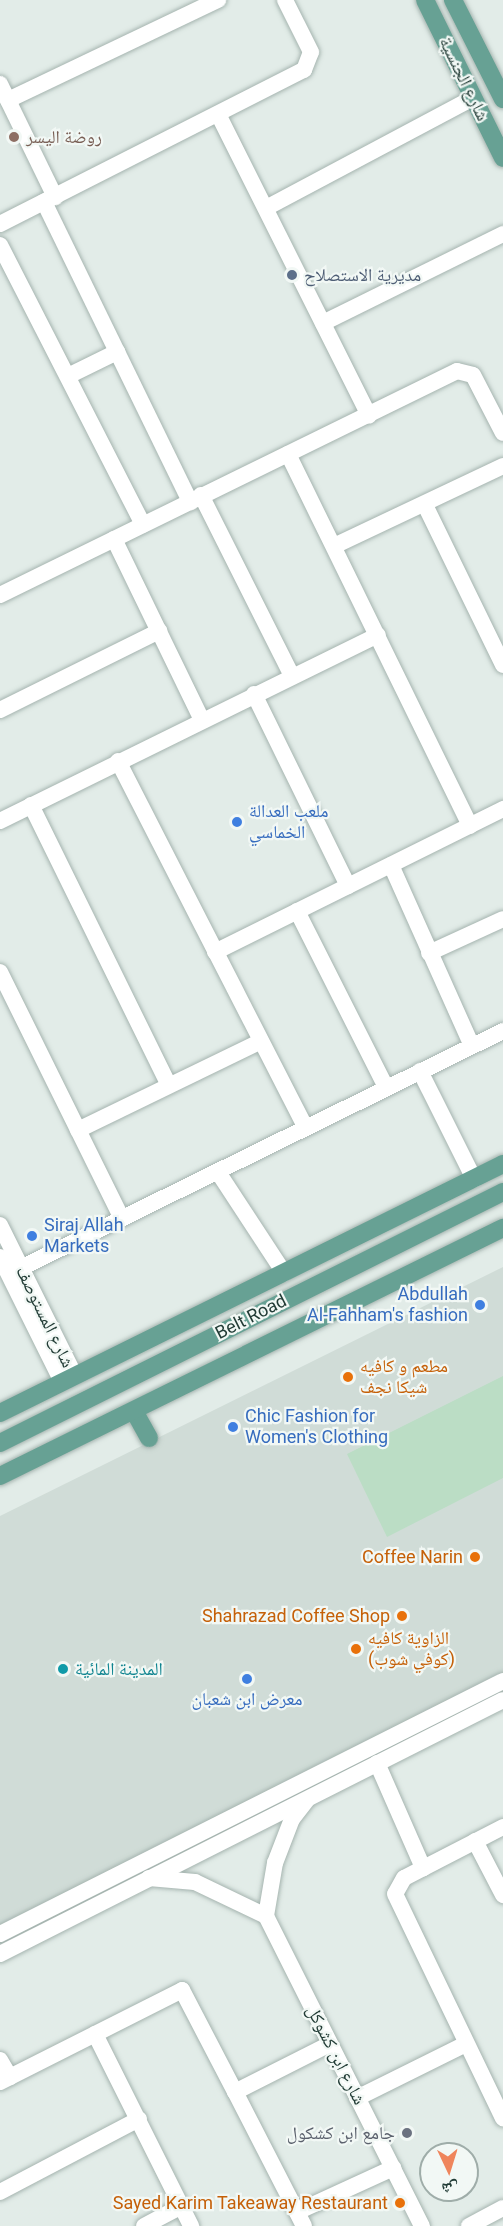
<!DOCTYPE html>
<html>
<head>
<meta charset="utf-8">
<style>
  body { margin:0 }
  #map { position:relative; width:503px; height:2226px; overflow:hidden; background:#e2ece8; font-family:Roboto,"Noto Naskh Arabic",sans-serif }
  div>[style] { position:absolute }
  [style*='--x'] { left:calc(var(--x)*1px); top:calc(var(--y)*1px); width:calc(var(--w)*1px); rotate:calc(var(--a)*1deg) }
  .built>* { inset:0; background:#d0dcd7 }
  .green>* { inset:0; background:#bbddc5 }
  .roads { filter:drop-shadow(0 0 2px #a5b4af) drop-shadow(0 0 2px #a5b4af) }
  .minor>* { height:16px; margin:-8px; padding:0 8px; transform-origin:8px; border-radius:8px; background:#fff }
  .major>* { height:18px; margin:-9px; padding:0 9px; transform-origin:9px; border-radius:9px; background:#67a194 }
  .dots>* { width:16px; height:16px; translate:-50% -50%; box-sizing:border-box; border:3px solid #f2f8f5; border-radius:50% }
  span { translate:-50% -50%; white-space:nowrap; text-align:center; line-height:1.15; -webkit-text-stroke:4.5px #f2f8f5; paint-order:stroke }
  .street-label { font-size:18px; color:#223c36 }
  .education-label { font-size:18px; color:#785e54 }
  .left { translate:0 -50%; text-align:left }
  .service-label { font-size:18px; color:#4e5e75 }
  .shop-label { font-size:18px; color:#366cbe }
  .right { translate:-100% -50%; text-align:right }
  .food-label { font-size:18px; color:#c56008 }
  .culture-label { font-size:18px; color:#0d838f }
  .worship-label { font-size:18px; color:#5b616d }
  .north { position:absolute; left:419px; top:2142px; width:60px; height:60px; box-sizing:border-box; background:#f2f8f5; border:2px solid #9fada9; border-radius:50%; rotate:176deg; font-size:16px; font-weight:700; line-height:24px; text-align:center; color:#223c36 }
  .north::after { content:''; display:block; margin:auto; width:21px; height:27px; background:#ef855c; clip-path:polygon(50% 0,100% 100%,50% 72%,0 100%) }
</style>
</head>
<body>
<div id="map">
  <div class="built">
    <div style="clip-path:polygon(503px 1267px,503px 1677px,0 1929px,0 1516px)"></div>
  </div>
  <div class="green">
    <div style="clip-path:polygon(503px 1376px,503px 1478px,387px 1537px,347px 1454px)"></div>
  </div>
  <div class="roads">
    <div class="minor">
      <div style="--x:0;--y:84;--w:126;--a:64"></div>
      <div style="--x:8;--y:100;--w:233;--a:-25.5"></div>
      <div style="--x:219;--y:116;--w:335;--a:63.4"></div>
      <div style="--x:44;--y:202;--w:334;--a:64"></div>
      <div style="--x:266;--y:208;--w:234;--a:-28"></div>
      <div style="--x:0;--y:224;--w:341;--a:-26.9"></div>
      <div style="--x:304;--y:70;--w:19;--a:-69"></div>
      <div style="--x:311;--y:52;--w:58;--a:-116.6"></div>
      <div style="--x:0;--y:245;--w:314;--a:62.9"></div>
      <div style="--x:323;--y:323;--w:201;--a:-26.3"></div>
      <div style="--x:68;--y:376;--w:55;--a:-26.1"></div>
      <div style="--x:288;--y:454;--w:414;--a:63.9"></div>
      <div style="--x:201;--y:495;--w:203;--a:63.3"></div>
      <div style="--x:425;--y:505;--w:178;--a:64"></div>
      <div style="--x:114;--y:539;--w:201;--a:64.1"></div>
      <div style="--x:334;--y:546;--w:187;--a:-25.3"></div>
      <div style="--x:0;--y:595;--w:509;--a:-26.11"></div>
      <div style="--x:457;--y:371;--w:16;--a:14"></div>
      <div style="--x:473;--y:375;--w:65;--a:62.7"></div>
      <div style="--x:254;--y:694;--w:214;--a:63.9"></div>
      <div style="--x:0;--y:710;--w:178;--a:-26.4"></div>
      <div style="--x:118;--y:761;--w:411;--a:62.9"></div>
      <div style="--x:31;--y:805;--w:312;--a:63.8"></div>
      <div style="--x:0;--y:821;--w:421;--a:-26.2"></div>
      <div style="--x:391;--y:865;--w:198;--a:65.9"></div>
      <div style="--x:297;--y:911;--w:197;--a:63.2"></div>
      <div style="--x:215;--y:952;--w:322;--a:-26.4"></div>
      <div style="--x:429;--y:953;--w:81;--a:-24.7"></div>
      <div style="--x:0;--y:972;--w:275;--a:63.7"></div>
      <div style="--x:420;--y:1071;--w:121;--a:63.4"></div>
      <div style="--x:78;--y:1130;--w:203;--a:-25.9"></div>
      <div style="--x:218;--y:1172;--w:121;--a:56.8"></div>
      <div style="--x:0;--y:1225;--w:169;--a:63.6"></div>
      <div style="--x:0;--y:1257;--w:140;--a:63.6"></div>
      <div style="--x:21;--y:1268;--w:537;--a:-26.18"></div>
      <div style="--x:377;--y:1763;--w:115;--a:66.3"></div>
      <div style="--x:503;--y:1827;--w:111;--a:152.7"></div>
      <div style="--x:404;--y:1878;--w:18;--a:119"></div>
      <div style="--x:395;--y:1894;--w:249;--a:64.3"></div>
      <div style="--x:475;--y:1841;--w:61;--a:62.6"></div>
      <div style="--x:149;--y:1878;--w:46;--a:5"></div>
      <div style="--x:195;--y:1882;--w:79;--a:25.6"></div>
      <div style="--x:266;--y:1916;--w:347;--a:63.3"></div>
      <div style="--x:266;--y:1916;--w:54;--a:-80.4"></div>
      <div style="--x:275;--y:1863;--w:47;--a:-68.9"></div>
      <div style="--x:292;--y:1819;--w:24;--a:-52"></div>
      <div style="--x:0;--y:1934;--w:563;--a:-26.7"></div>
      <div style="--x:0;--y:1954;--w:563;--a:-26.79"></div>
      <div style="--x:95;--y:2034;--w:215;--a:63.4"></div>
      <div style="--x:0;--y:2060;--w:20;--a:60"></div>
      <div style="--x:0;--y:2082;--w:204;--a:-26.8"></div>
      <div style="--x:182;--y:1990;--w:115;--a:62.5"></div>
      <div style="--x:357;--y:2098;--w:122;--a:-26.4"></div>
      <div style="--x:0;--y:2192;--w:157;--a:-27.7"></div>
      <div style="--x:297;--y:2212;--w:106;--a:-24.6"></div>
      <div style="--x:144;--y:2226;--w:43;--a:-27.8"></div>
      <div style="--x:304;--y:2226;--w:151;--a:-117.2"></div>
      <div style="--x:235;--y:2092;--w:106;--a:-26.8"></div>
      <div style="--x:469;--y:2226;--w:38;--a:-28"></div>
    </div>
    <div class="major">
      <div style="--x:425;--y:0;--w:176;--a:63.7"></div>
      <div style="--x:453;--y:0;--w:111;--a:63.2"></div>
      <div style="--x:134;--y:1411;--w:31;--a:61"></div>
      <div style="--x:0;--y:1413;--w:561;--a:-26.34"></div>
      <div style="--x:0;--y:1443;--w:562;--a:-26.52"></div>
      <div style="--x:0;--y:1476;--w:561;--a:-26.25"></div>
    </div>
  </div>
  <div class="dots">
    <div style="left:14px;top:137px;background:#8d6e63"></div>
    <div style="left:292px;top:275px;background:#5c6f8a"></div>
    <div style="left:237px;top:822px;background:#3f7fe0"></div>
    <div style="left:32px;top:1236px;background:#3f7fe0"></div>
    <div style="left:480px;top:1305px;background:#3f7fe0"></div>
    <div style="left:348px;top:1377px;background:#e8710a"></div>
    <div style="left:233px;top:1427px;background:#3f7fe0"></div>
    <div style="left:475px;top:1557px;background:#e8710a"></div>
    <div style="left:402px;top:1616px;background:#e8710a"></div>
    <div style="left:356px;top:1649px;background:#e8710a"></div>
    <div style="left:63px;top:1669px;background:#0f9aa8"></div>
    <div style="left:247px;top:1679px;background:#3f7fe0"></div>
    <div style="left:407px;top:2133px;background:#6b7280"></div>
    <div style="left:400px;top:2203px;background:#e8710a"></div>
  </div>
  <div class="street-label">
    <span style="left:464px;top:79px;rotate:64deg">شارع الجنسية</span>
    <span style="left:45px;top:1317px;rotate:64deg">شارع المستوصف</span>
    <span style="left:251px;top:1317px;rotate:-27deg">Belt Road</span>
    <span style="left:336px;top:2055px;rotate:63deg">شارع ابن كشوكل</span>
  </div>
  <div class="education-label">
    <span class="left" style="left:26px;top:137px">روضة اليسر</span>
  </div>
  <div class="service-label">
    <span class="left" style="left:304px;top:275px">مديرية الاستصلاح</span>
  </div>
  <div class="shop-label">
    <span class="left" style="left:249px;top:822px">ملعب العدالة<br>الخماسي</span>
    <span class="left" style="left:44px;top:1236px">Siraj Allah<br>Markets</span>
    <span class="right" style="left:468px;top:1305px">Abdullah<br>Al-Fahham's fashion</span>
    <span class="left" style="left:245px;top:1427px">Chic Fashion for<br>Women's Clothing</span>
    <span style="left:247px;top:1699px">معرض ابن شعبان</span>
  </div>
  <div class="food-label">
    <span class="left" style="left:360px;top:1377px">مطعم و كافيه<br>شيكا نجف</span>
    <span class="right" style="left:463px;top:1557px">Coffee Narin</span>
    <span class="right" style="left:390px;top:1616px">Shahrazad Coffee Shop</span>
    <span class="left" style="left:368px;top:1649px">الزاوية كافيه<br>(كوفي شوب)</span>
    <span class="right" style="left:388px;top:2203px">Sayed Karim Takeaway Restaurant</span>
  </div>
  <div class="culture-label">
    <span class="left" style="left:75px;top:1669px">المدينة المائية</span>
  </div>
  <div class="worship-label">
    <span class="right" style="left:395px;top:2133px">جامع ابن كشكول</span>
  </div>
  <div class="north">ش</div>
</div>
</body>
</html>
